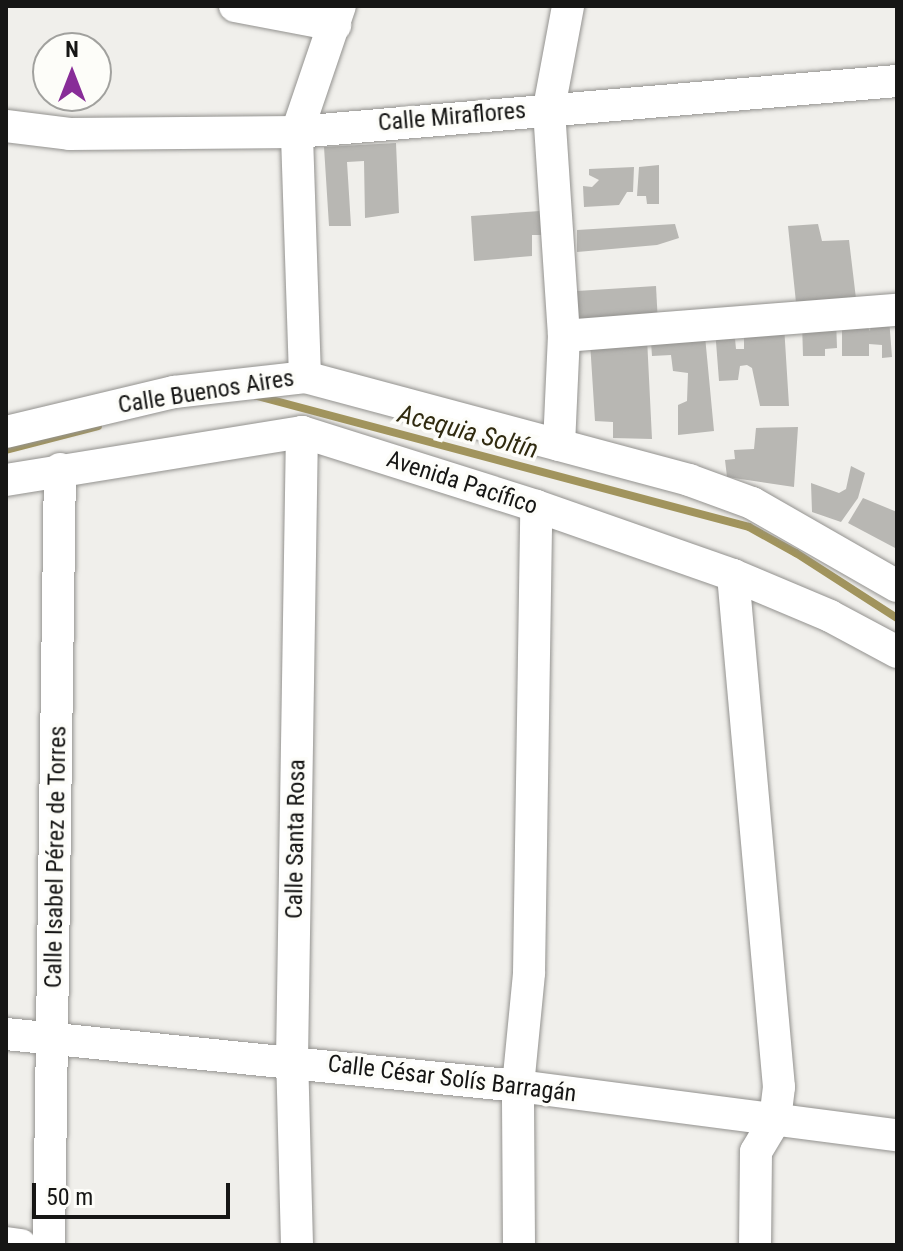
<!DOCTYPE html>
<html>
<head>
<meta charset="utf-8">
<style>
  body { margin:0 }
  #map { position:relative; width:903px; height:1251px; overflow:hidden; background:#f0efeb; font-family:"Roboto Condensed",sans-serif }
  div>[style] { position:absolute }
  [style*='--x'] { left:calc(var(--x)*1px); top:calc(var(--y)*1px); width:calc(var(--w)*1px); rotate:calc(var(--a)*1deg) }
  .stream>* { height:8px; margin:-4px; padding:0 4px; transform-origin:4px; border-radius:4px; background:#a1945d }
  .building>* { inset:0; background:#b8b7b3 }
  .roads { filter:drop-shadow(0 0 2px #93928f) drop-shadow(0 0 2px #93928f) }
  .street>* { height:32px; margin:-16px; padding:0 16px; transform-origin:16px; border-radius:16px; background:#fff }
  span { translate:-50% -50%; white-space:nowrap; text-align:center; line-height:1.15; -webkit-text-stroke:7px #fdfdf9; paint-order:stroke }
  .street-label { font-size:24px; color:#161615 }
  .water-label { font-size:26px; color:#302a0f; font-style:italic }
  .frame { position:absolute; inset:0; border:8px solid #161615; pointer-events:none }
  .north { position:absolute; left:32px; top:32px; width:80px; height:80px; box-sizing:border-box; background:#fdfdf9; border:2px solid #a1a19e; border-radius:50%; rotate:0deg; font-size:22px; font-weight:700; line-height:32px; text-align:center; color:#161615 }
  .north::after { content:''; display:block; margin:auto; width:28px; height:36px; background:#882d98; clip-path:polygon(50% 0,100% 100%,50% 72%,0 100%) }
  .scale { position:absolute; left:32px; top:1183px; width:198px; height:36px; box-sizing:border-box; border:4px solid #161615; border-top:0; padding-left:10px; font-size:24px; line-height:28px; white-space:nowrap; color:#161615; -webkit-text-stroke:6px #fdfdf9; paint-order:stroke }
</style>
</head>
<body>
<div id="map">
  <div class="stream">
    <div style="--x:257;--y:396;--w:509;--a:14.91"></div>
    <div style="--x:749;--y:527;--w:54;--a:29"></div>
    <div style="--x:796;--y:553;--w:120;--a:32.8"></div>
    <div style="--x:6;--y:450;--w:95;--a:-14.6"></div>
  </div>
  <div class="building">
    <div style="clip-path:polygon(396px 143px,399px 213px,365px 218px,364px 161px,347px 162px,351px 226px,329px 226px,324px 147px)"></div>
    <div style="clip-path:polygon(659px 165px,659px 204px,647px 204px,646px 196px,637px 196px,639px 167px)"></div>
    <div style="clip-path:polygon(634px 167px,633px 192px,627px 192px,619px 205px,584px 207px,583px 186px,592px 187px,599px 180px,589px 175px,589px 169px)"></div>
    <div style="clip-path:polygon(540px 211px,541px 235px,532px 235px,532px 256px,474px 261px,471px 216px)"></div>
    <div style="clip-path:polygon(675px 224px,679px 238px,657px 245px,577px 252px,577px 230px)"></div>
    <div style="clip-path:polygon(818px 224px,822px 241px,849px 240px,857px 307px,797px 312px,788px 226px)"></div>
    <div style="clip-path:polygon(656px 286px,658px 324px,577px 329px,577px 291px)"></div>
    <div style="clip-path:polygon(872px 318px,889px 318px,892px 357px,882px 358px,882px 345px,869px 344px,869px 356px,842px 356px,842px 319px,863px 319px,870px 331px)"></div>
    <div style="clip-path:polygon(836px 319px,837px 348px,825px 349px,825px 356px,803px 356px,802px 323px)"></div>
    <div style="clip-path:polygon(784px 325px,789px 406px,760px 406px,752px 368px,747px 365px,740px 366px,738px 380px,719px 381px,715px 329px,734px 328px,736px 349px,744px 349px,744px 328px)"></div>
    <div style="clip-path:polygon(705px 336px,714px 431px,678px 435px,678px 405px,687px 401px,688px 373px,673px 371px,671px 355px,652px 356px,651px 342px)"></div>
    <div style="clip-path:polygon(647px 338px,652px 439px,613px 438px,613px 422px,595px 421px,590px 342px)"></div>
    <div style="clip-path:polygon(798px 427px,794px 487px,727px 477px,725px 460px,735px 459px,734px 450px,754px 449px,756px 428px)"></div>
    <div style="clip-path:polygon(851px 466px,865px 473px,858px 498px,841px 522px,812px 512px,811px 483px,839px 493px,846px 489px)"></div>
    <div style="clip-path:polygon(863px 498px,897px 512px,897px 549px,848px 523px)"></div>
  </div>
  <div class="roads">
    <div class="street">
      <div style="--x:235;--y:6;--w:102;--a:10.8"></div>
      <div style="--x:6;--y:126;--w:64;--a:7.1"></div>
      <div style="--x:70;--y:134;--w:227;--a:-0.5"></div>
      <div style="--x:297;--y:132;--w:602;--a:-4.86"></div>
      <div style="--x:564;--y:336;--w:334;--a:-4.5"></div>
      <div style="--x:305;--y:377;--w:245;--a:-91.9"></div>
      <div style="--x:297;--y:132;--w:133;--a:-71.2"></div>
      <div style="--x:6;--y:432;--w:173;--a:-13.4"></div>
      <div style="--x:174;--y:392;--w:132;--a:-6.5"></div>
      <div style="--x:305;--y:377;--w:398;--a:15"></div>
      <div style="--x:689;--y:480;--w:67;--a:20.1"></div>
      <div style="--x:752;--y:503;--w:167;--a:29.8"></div>
      <div style="--x:559;--y:445;--w:109;--a:-87.4"></div>
      <div style="--x:564;--y:336;--w:228;--a:-93.8"></div>
      <div style="--x:549;--y:108;--w:104;--a:-79.4"></div>
      <div style="--x:6;--y:480;--w:300;--a:-9.2"></div>
      <div style="--x:302;--y:432;--w:245;--a:17.5"></div>
      <div style="--x:536;--y:506;--w:209;--a:19.3"></div>
      <div style="--x:733;--y:575;--w:105;--a:22.9"></div>
      <div style="--x:830;--y:616;--w:76;--a:28.2"></div>
      <div style="--x:733;--y:575;--w:514;--a:84.87"></div>
      <div style="--x:779;--y:1087;--w:33;--a:97"></div>
      <div style="--x:775;--y:1120;--w:37;--a:121"></div>
      <div style="--x:756;--y:1152;--w:93;--a:90.6"></div>
      <div style="--x:6;--y:1034;--w:515;--a:5.8"></div>
      <div style="--x:518;--y:1086;--w:382;--a:7.4"></div>
      <div style="--x:6;--y:1243;--w:15;--a:8"></div>
      <div style="--x:49;--y:1245;--w:776;--a:-89.19"></div>
      <div style="--x:297;--y:1245;--w:185;--a:-91.5"></div>
      <div style="--x:292;--y:1060;--w:628;--a:-89.09"></div>
      <div style="--x:519;--y:1245;--w:159;--a:-90.4"></div>
      <div style="--x:518;--y:1086;--w:114;--a:-84.4"></div>
      <div style="--x:529;--y:973;--w:467;--a:-89.1"></div>
    </div>
  </div>
  <div class="street-label">
    <span style="left:452px;top:117px;rotate:-5deg">Calle Miraflores</span>
    <span style="left:206px;top:392px;rotate:-9deg">Calle Buenos Aires</span>
    <span style="left:462px;top:483px;rotate:18deg">Avenida Pacífico</span>
    <span style="left:296px;top:839px;rotate:-89deg">Calle Santa Rosa</span>
    <span style="left:56px;top:857px;rotate:-89deg">Calle Isabel Pérez de Torres</span>
    <span style="left:452px;top:1079px;rotate:7deg">Calle César Solís Barragán</span>
  </div>
  <div class="water-label">
    <span style="left:468px;top:432px;rotate:15deg">Acequia Soltín</span>
  </div>
  <div class="frame"></div>
  <div class="north">N</div>
  <div class="scale">50 m</div>
</div>
</body>
</html>
